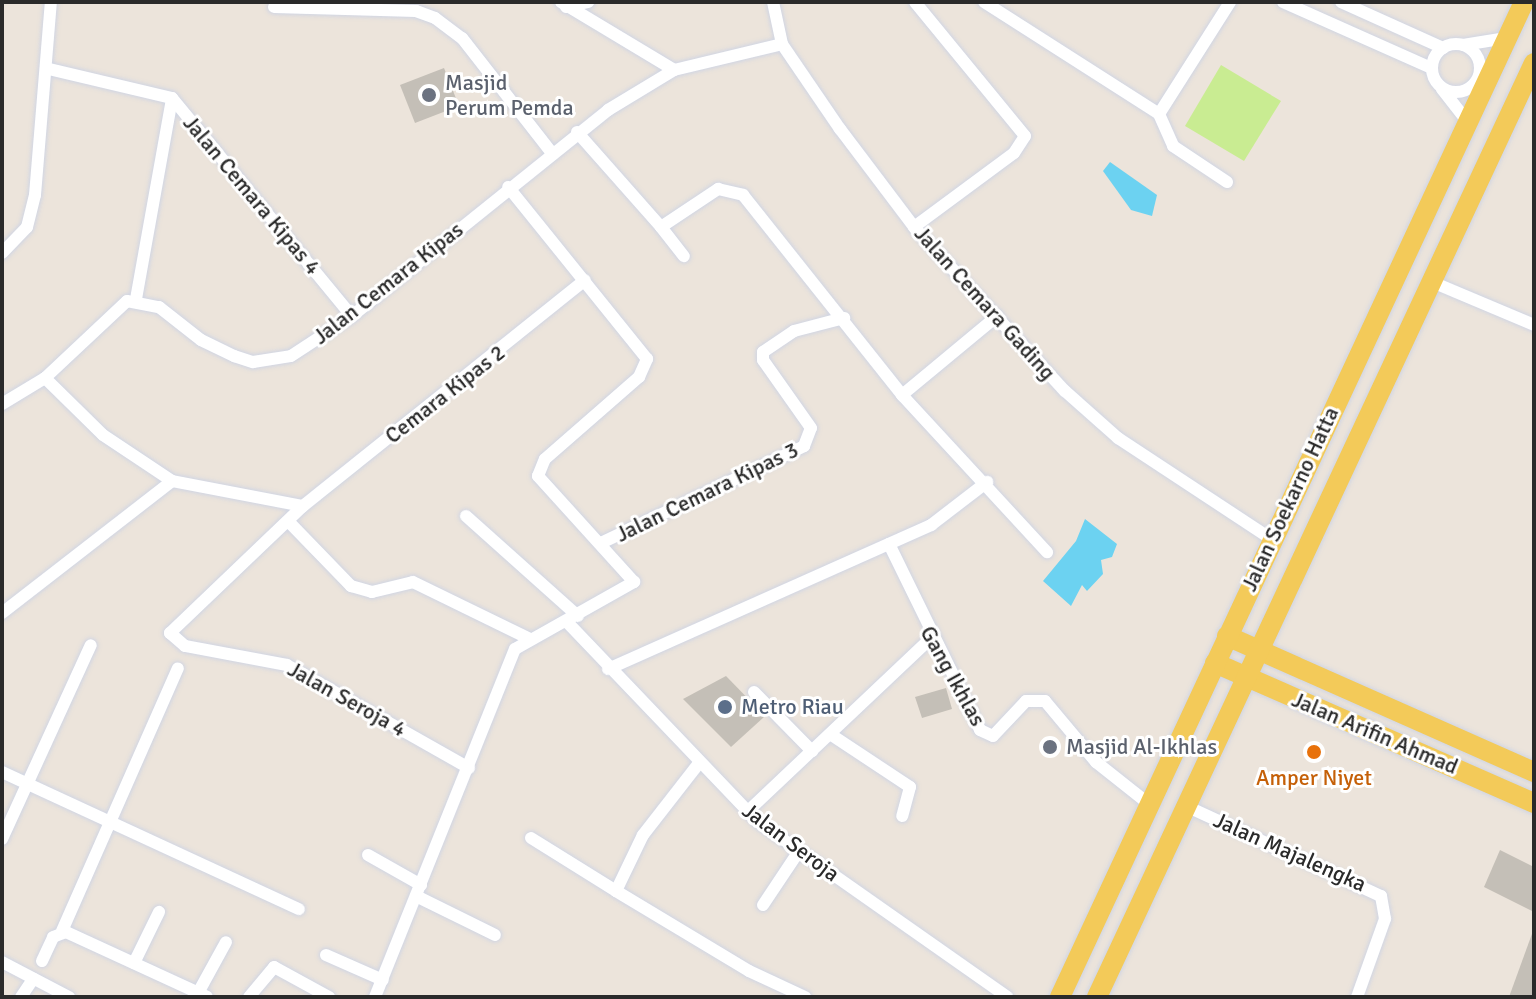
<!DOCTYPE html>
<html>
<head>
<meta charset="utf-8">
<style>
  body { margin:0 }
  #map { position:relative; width:1536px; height:999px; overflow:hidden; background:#ece4db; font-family:Signika,sans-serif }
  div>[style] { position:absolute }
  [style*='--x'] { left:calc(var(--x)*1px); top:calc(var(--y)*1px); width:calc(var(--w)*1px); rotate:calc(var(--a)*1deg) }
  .pitch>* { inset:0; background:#c9ec92 }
  .water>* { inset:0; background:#6cd2f1 }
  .building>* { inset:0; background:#c4bfb7 }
  .roads { filter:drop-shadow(0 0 2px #d0d5e3) drop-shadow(0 0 2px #d0d5e3) }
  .minor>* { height:12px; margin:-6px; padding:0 6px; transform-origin:6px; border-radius:6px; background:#fff }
  .minor>.ring { margin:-6px; padding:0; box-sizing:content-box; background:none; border:12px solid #fff; border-radius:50% }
  .primary>* { height:20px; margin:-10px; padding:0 10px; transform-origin:10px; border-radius:10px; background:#f3ca59 }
  .dots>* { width:22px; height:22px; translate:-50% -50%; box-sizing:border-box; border:4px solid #fff; border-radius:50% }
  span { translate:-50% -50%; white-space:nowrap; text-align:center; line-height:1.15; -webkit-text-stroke:6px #fff; paint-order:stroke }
  .worship-label { font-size:22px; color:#5b616d }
  .left { translate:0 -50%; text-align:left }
  .street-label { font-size:22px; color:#2a2a2a }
  .service-label { font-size:22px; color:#4e5e75 }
  .food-label { font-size:22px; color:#c56008 }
  .frame { position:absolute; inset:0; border:4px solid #2a2a2a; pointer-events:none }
</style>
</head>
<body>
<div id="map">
  <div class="pitch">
    <div style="clip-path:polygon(1221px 65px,1281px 101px,1244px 161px,1185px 126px)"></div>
  </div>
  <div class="water">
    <div style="clip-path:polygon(1110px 162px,1157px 195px,1152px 216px,1131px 210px,1103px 171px)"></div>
    <div style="clip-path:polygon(1085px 519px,1117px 544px,1112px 557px,1101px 560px,1103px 574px,1087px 591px,1082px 585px,1071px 606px,1043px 581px,1076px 541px)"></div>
  </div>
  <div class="building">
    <div style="clip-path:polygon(444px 68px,459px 106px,415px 123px,400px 85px)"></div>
    <div style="clip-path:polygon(726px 676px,765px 716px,731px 747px,683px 699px)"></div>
    <div style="clip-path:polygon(946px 688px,952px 709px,922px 718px,915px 697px)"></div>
    <div style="clip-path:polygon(1500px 850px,1534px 867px,1534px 912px,1484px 887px)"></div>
    <div style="clip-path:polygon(1533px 931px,1534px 997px,1509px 997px)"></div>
  </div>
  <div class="roads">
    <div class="minor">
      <div style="--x:561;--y:2;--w:132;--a:31"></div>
      <div style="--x:773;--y:2;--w:43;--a:77.9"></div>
      <div style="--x:782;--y:44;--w:103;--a:55.7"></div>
      <div style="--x:840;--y:129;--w:123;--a:52.9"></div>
      <div style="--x:914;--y:227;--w:223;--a:47.4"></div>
      <div style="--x:1065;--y:391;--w:71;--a:41.6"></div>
      <div style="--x:1118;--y:438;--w:183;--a:33.4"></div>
      <div style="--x:984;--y:2;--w:208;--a:32.6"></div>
      <div style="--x:1159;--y:114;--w:133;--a:-57.6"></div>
      <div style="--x:1283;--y:2;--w:162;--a:24"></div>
      <div style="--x:1341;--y:2;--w:112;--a:24.3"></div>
      <div style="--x:274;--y:7;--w:142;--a:1.6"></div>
      <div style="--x:416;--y:11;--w:20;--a:20"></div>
      <div style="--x:435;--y:18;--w:34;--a:37"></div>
      <div style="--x:462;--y:38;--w:145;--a:52"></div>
      <div style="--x:566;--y:7;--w:23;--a:-13"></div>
      <div class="ring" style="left:1432px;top:44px;width:36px;height:36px"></div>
      <div style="--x:1463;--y:45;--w:44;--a:-9.2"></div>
      <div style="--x:49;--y:69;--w:126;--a:13.3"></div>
      <div style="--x:172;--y:98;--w:283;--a:50.5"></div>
      <div style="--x:1442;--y:89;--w:41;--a:52"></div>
      <div style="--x:1159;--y:114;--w:35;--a:66"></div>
      <div style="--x:1173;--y:146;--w:65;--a:33.7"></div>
      <div style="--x:577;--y:132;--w:127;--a:48.5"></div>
      <div style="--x:661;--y:227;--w:69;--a:-33.7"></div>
      <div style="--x:718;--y:189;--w:26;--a:13"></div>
      <div style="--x:743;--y:195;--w:256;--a:51.5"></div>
      <div style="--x:902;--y:395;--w:214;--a:47.3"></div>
      <div style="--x:661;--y:227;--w:37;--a:52"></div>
      <div style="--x:914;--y:227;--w:124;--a:-36.5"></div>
      <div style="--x:1014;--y:153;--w:20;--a:-57"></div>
      <div style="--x:1025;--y:136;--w:173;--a:-129.4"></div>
      <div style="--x:2;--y:253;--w:36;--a:-46"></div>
      <div style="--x:27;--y:227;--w:33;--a:-76"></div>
      <div style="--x:35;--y:195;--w:194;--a:-85.3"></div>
      <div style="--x:1430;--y:281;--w:113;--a:22.9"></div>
      <div style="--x:136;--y:299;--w:204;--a:-79.8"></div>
      <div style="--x:45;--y:378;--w:81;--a:44.5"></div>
      <div style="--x:103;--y:435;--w:83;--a:33.7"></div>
      <div style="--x:172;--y:481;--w:133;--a:10.8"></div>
      <div style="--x:902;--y:395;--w:124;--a:-39.7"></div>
      <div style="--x:2;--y:404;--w:50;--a:-31.2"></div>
      <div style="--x:45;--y:378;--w:112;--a:-43.2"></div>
      <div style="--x:127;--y:301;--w:33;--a:11"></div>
      <div style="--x:159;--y:307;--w:53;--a:38.2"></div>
      <div style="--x:201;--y:340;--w:37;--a:26"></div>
      <div style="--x:234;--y:356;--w:20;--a:18"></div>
      <div style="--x:253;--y:362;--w:38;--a:-9"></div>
      <div style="--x:291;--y:356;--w:73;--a:-33.3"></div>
      <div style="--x:352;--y:316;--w:329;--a:-38.8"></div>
      <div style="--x:608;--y:110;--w:77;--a:-31.2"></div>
      <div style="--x:674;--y:70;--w:111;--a:-13.5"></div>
      <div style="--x:466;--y:516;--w:150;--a:41.8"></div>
      <div style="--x:288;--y:521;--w:91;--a:45.9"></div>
      <div style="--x:351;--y:586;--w:22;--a:16"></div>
      <div style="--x:372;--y:592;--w:42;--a:-13.7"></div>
      <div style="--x:413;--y:582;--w:128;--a:26"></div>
      <div style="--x:601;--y:543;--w:225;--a:-25.5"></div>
      <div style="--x:804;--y:446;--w:19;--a:-69"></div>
      <div style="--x:811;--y:428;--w:83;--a:-125.2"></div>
      <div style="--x:763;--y:360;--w:8;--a:-90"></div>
      <div style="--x:763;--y:352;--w:37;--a:-34"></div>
      <div style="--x:794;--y:331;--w:52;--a:-14.6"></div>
      <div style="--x:889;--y:544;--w:207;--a:63.9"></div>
      <div style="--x:980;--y:730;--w:14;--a:25"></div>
      <div style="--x:993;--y:736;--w:48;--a:-46.7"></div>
      <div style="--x:1026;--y:701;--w:19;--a:0"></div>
      <div style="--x:1045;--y:701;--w:80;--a:50.1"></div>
      <div style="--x:1096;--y:762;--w:68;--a:38.4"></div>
      <div style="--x:2;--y:613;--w:215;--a:-37.8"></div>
      <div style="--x:567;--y:622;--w:275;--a:46.3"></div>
      <div style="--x:757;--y:821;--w:306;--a:35.1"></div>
      <div style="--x:608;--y:669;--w:354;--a:-24"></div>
      <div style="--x:931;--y:525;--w:71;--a:-37.5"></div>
      <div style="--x:754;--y:692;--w:83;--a:45.5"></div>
      <div style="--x:830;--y:734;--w:96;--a:33.5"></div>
      <div style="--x:910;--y:787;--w:30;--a:105"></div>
      <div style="--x:469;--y:768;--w:209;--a:-150.5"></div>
      <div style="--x:287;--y:665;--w:104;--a:-169.4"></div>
      <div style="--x:185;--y:646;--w:20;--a:-139"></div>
      <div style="--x:170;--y:633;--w:184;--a:-43.7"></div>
      <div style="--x:303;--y:506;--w:361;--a:-38.7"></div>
      <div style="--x:2;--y:772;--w:327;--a:24.8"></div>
      <div style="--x:1186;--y:806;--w:215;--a:24.8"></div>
      <div style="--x:1381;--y:896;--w:23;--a:80"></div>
      <div style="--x:1385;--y:919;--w:83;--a:109.7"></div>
      <div style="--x:747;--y:812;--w:252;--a:-43.4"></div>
      <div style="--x:531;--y:838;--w:100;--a:31.9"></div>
      <div style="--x:616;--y:891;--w:62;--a:-64.3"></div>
      <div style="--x:643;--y:835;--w:91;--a:-52.1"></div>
      <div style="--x:2;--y:839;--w:213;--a:-65.4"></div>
      <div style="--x:368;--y:855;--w:61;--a:29.5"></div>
      <div style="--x:616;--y:891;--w:155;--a:31"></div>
      <div style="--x:749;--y:971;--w:62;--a:24.9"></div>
      <div style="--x:416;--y:896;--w:88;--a:26.3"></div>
      <div style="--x:763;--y:905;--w:65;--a:-56.3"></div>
      <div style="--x:62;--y:931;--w:287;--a:-66.2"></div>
      <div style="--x:326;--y:955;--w:62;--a:23.7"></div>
      <div style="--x:42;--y:961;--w:26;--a:-65"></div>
      <div style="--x:53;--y:937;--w:14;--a:-21"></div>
      <div style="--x:66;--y:932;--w:155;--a:24.7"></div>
      <div style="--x:2;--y:962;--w:76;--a:27.6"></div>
      <div style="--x:134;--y:963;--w:57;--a:-63.9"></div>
      <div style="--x:198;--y:993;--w:58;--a:-61.2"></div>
      <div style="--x:21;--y:997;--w:22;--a:-56"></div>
      <div style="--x:249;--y:997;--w:39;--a:-50"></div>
      <div style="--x:274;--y:967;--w:63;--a:28.6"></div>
      <div style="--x:375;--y:997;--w:375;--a:-68.1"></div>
      <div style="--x:515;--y:649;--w:137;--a:-29.4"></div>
      <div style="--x:634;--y:582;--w:143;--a:-132.2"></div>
      <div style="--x:538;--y:476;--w:18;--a:-68"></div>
      <div style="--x:545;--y:459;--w:125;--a:-41.1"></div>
      <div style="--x:639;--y:377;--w:20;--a:-66"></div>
      <div style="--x:647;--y:359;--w:221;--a:-128.9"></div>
    </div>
    <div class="primary">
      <div style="--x:1227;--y:636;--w:336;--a:23.9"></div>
      <div style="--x:1215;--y:663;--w:348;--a:23.7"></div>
      <div style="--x:1060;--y:997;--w:1098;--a:-65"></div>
      <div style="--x:1097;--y:997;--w:1031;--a:-64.93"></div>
    </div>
  </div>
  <div class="dots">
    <div style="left:429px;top:95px;background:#6b7280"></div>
    <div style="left:725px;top:707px;background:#5c6f8a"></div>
    <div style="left:1050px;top:747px;background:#6b7280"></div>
    <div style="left:1314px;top:752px;background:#e8710a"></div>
  </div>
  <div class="worship-label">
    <span class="left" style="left:445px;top:95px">Masjid<br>Perum Pemda</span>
    <span class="left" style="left:1066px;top:747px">Masjid Al-Ikhlas</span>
  </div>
  <div class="street-label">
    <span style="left:252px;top:195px;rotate:50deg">Jalan Cemara Kipas 4</span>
    <span style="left:388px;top:283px;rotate:-38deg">Jalan Cemara Kipas</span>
    <span style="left:985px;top:303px;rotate:48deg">Jalan Cemara Gading</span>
    <span style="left:445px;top:394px;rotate:-38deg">Cemara Kipas 2</span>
    <span style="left:707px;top:492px;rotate:-26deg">Jalan Cemara Kipas 3</span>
    <span style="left:1290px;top:499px;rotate:-65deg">Jalan Soekarno Hatta</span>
    <span style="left:953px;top:676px;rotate:61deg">Gang Ikhlas</span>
    <span style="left:347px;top:699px;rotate:29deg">Jalan Seroja 4</span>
    <span style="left:1375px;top:733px;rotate:23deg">Jalan Arifin Ahmad</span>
    <span style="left:791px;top:842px;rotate:37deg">Jalan Seroja</span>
    <span style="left:1290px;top:852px;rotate:24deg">Jalan Majalengka</span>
  </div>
  <div class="service-label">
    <span class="left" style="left:741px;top:707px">Metro Riau</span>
  </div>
  <div class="food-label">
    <span style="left:1314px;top:778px">Amper Niyet</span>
  </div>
  <div class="frame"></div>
</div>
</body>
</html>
